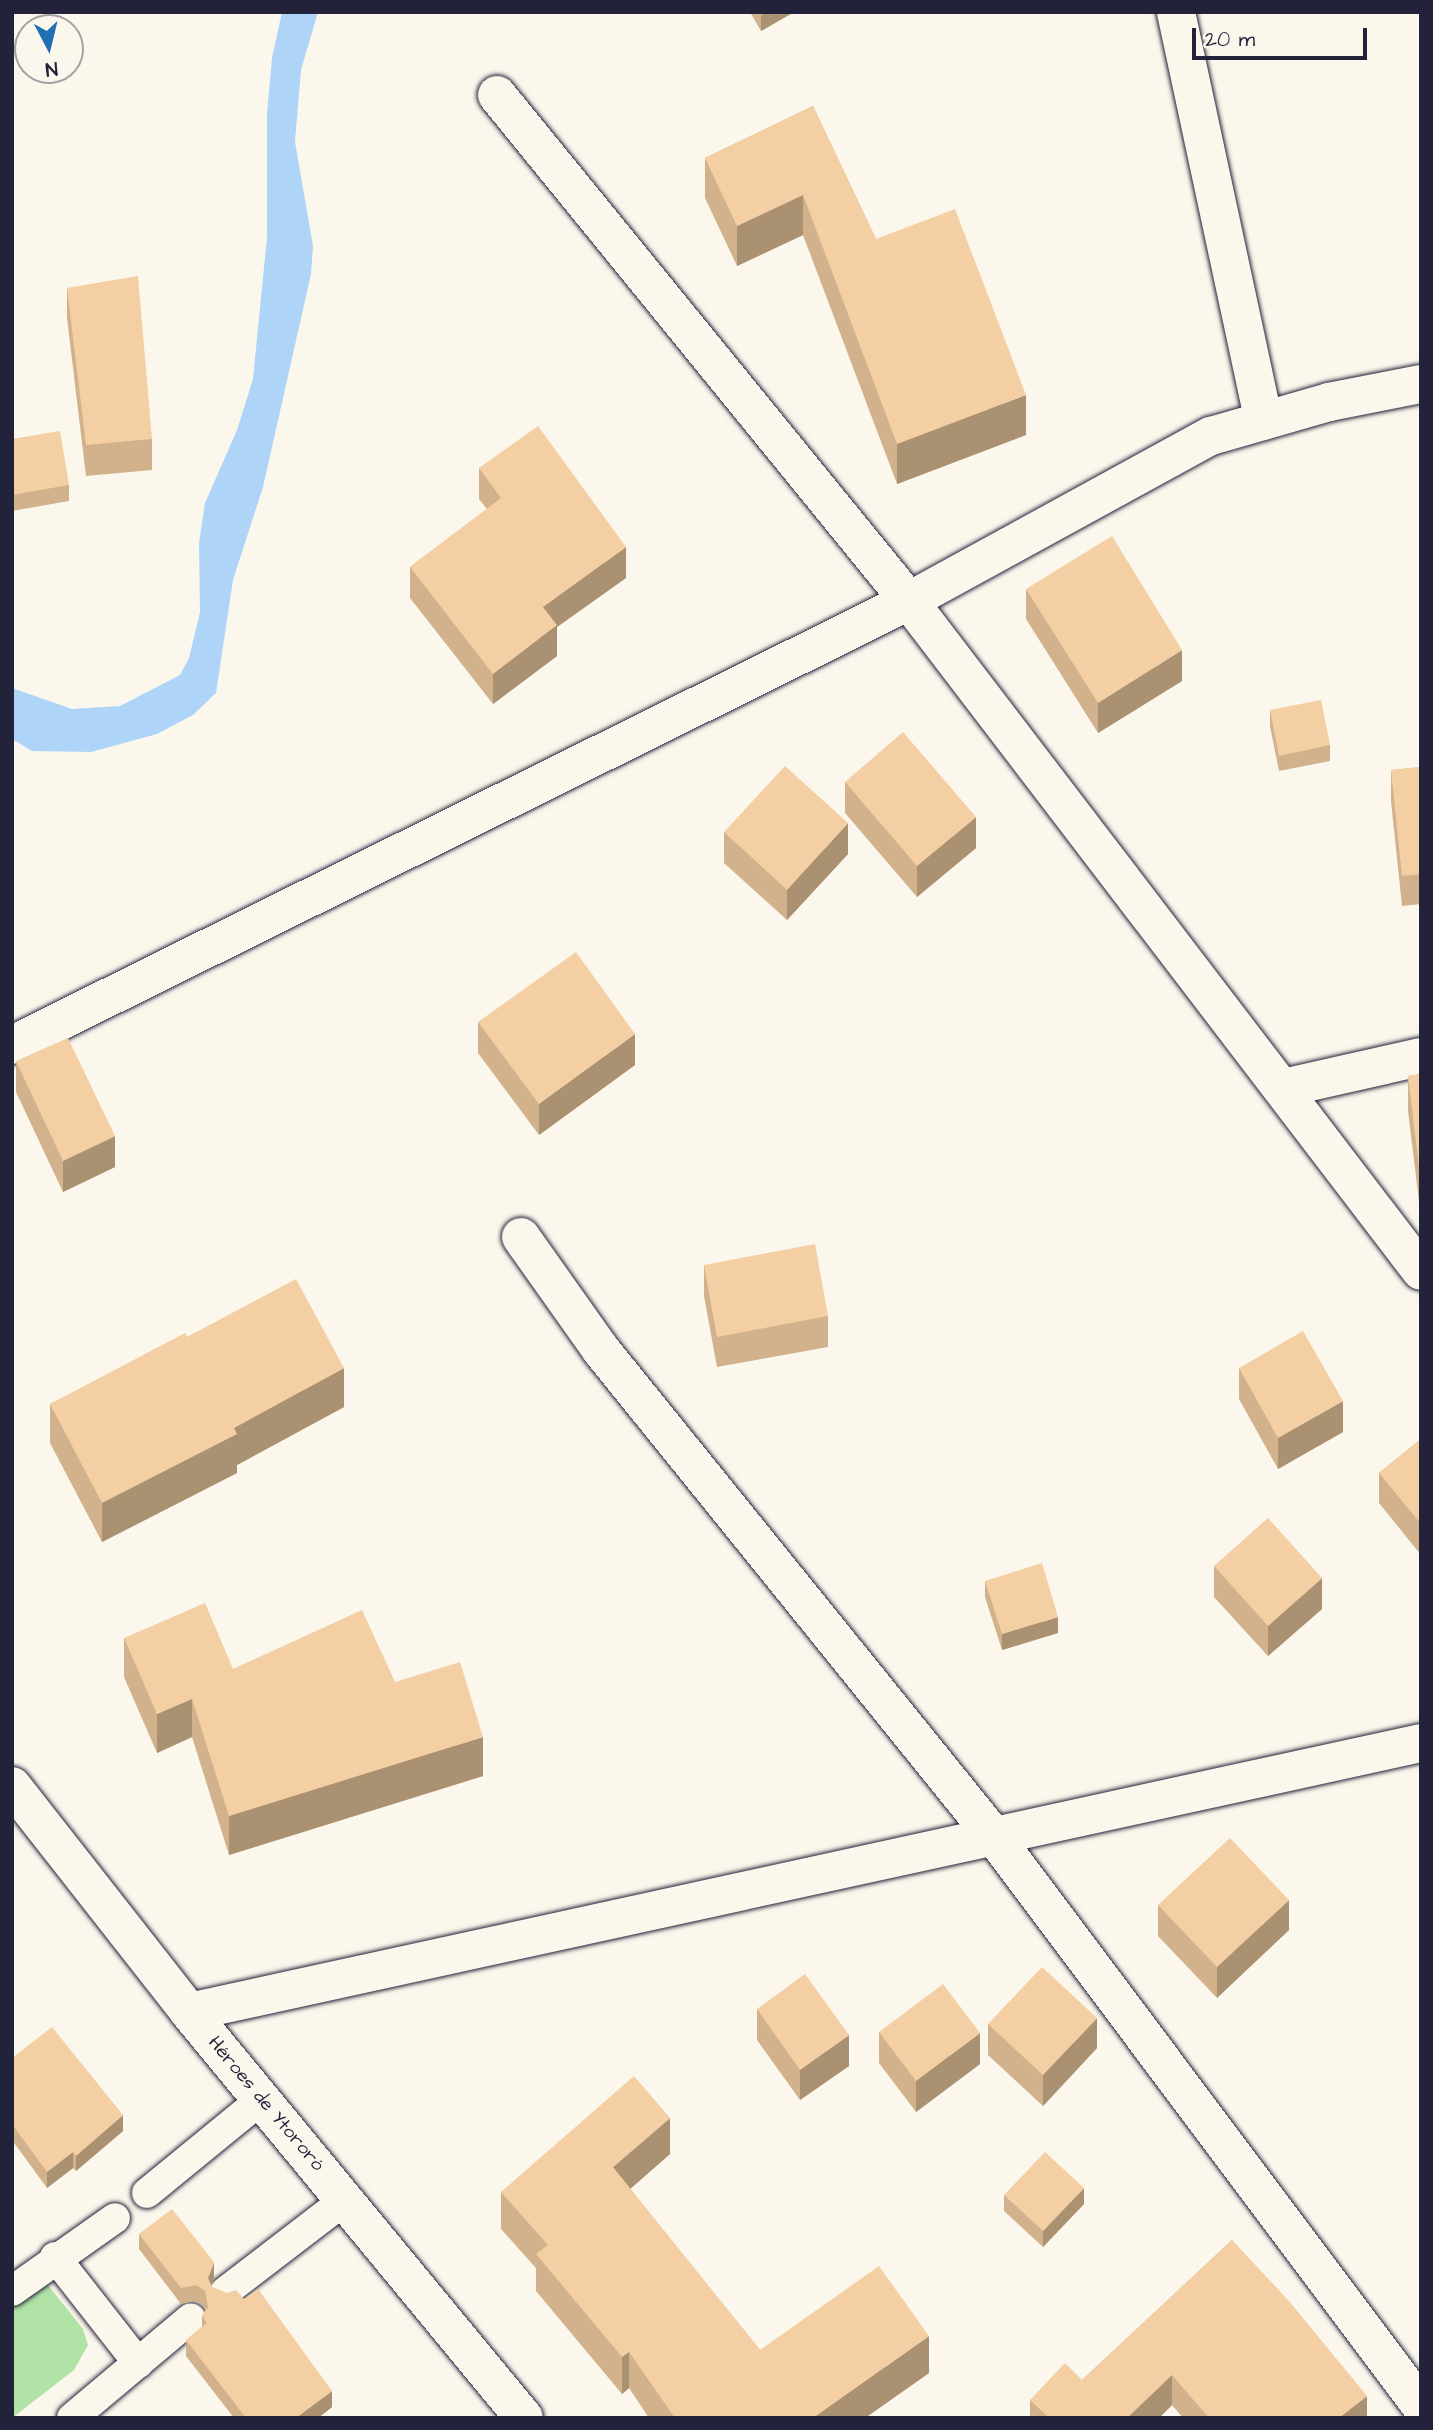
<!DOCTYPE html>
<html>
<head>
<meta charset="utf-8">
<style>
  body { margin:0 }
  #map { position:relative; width:1433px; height:2430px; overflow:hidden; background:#fbf7ec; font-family:"Architects Daughter",sans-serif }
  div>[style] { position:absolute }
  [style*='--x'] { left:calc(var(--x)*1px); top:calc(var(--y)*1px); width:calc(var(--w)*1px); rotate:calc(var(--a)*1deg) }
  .green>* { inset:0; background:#b0e3a5 }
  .water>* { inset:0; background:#aed5f8 }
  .roads { filter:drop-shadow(0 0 2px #22223b) drop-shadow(0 0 2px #22223b) }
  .lane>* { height:30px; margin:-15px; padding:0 15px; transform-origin:15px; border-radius:15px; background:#fbf7ec }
  .street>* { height:38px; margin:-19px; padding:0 19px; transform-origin:19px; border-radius:19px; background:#fbf7ec }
  .secondary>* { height:38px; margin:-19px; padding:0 19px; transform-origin:19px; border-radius:19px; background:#fbf7ec }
  .wall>* { inset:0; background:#d1b28c }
  .shaded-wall>* { inset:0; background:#aa9172 }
  .building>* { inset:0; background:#f3cfa3 }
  span { translate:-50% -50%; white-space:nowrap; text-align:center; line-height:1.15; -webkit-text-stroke:6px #fbf7ec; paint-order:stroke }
  .street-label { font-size:19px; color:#22223b }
  .frame { position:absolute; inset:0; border:14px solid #22223b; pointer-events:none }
  .north { position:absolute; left:14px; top:14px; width:70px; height:70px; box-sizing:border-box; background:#fbf7ec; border:2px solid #a4a2a5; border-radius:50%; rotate:173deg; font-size:19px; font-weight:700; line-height:28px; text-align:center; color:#22223b }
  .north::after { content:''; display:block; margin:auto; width:24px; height:32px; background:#1f6fb2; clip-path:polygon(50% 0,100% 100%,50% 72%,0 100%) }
  .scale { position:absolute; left:1192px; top:28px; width:175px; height:32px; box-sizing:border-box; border:4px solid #22223b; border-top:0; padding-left:9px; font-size:21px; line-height:24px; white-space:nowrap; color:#22223b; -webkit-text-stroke:5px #fbf7ec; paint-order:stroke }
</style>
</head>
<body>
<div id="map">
  <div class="green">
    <div style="clip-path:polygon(44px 2280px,83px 2329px,88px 2345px,74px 2370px,12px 2418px,12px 2281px)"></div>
  </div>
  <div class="water">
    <div style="clip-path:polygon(282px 12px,318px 12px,301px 70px,295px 142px,313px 246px,311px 274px,263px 487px,233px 580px,216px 693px,193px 715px,157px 734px,91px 752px,32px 751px,12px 739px,12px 688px,72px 709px,120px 706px,180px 675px,189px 658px,200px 612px,199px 543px,205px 503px,237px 430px,253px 379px,267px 237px,267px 114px,272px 58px)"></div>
  </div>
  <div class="roads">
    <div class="lane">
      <div style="--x:147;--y:2193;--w:150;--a:-39.3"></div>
      <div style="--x:55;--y:2257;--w:135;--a:51.9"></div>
      <div style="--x:12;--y:2291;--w:126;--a:-35.3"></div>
      <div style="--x:225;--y:2292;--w:153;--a:-37.5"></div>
      <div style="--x:72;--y:2418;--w:155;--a:-40"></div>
    </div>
    <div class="street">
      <div style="--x:1176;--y:12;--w:418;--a:77.9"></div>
      <div style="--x:497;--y:95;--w:653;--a:50.85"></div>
      <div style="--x:909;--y:601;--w:843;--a:52.61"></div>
      <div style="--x:12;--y:1045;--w:1001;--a:-26.33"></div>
      <div style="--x:909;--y:601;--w:344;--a:-28.7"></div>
      <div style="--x:1211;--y:436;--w:123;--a:-16.1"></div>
      <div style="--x:1329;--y:402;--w:94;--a:-11.1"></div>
      <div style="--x:1283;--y:1088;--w:141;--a:-12.7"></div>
      <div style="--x:521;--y:1237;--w:138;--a:54.7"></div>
      <div style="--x:601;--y:1350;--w:629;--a:51.07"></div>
      <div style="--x:996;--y:1839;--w:709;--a:53.15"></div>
      <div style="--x:189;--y:2012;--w:1261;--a:-12.32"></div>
    </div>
    <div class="secondary">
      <div style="--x:12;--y:1786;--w:287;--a:51.9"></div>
      <div style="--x:189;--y:2012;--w:526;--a:50.47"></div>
    </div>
  </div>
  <div class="wall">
    <div style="clip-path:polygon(750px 12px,794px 12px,761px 31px)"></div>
    <div style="clip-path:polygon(813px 106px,876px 239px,1026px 435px,897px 484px,803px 235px,737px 266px,705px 198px,705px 158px)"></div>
    <div style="clip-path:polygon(67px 288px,152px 439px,152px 470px,86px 476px,67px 318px)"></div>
    <div style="clip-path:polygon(12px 439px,69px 485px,69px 501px,12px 511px)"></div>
    <div style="clip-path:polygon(479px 468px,626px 578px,557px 627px,557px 656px,493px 704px,410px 598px,410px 567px,487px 509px,479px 499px)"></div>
    <div style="clip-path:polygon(1026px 589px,1182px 681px,1098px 733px,1026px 619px)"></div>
    <div style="clip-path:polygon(1270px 710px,1330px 745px,1330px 761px,1279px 771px,1270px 726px)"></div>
    <div style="clip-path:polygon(1421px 767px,1421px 904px,1402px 906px,1391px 801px,1391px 770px)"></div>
    <div style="clip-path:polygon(845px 782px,976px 848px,917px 897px,845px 813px)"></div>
    <div style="clip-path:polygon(724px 832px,848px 854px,787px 920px,724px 863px)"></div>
    <div style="clip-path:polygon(478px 1022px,635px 1065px,539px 1135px,478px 1053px)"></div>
    <div style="clip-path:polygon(16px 1061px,115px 1167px,63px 1192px,16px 1092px)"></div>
    <div style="clip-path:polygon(1421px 1074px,1421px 1218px,1408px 1111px,1408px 1076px)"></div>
    <div style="clip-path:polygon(704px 1265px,828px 1316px,828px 1347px,717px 1367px,704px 1296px)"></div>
    <div style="clip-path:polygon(187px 1337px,344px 1407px,237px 1465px,237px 1473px,102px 1542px,50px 1443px,50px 1404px)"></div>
    <div style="clip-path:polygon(1239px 1368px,1343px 1432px,1278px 1469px,1239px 1399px)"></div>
    <div style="clip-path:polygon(1421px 1439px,1421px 1555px,1379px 1503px,1379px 1473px)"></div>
    <div style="clip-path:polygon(1214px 1566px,1322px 1609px,1268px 1656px,1214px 1597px)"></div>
    <div style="clip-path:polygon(985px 1581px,1058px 1633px,1002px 1650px,985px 1597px)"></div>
    <div style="clip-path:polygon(124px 1638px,233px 1669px,395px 1682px,483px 1776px,229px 1855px,192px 1737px,157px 1753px,124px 1677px)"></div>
    <div style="clip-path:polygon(1158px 1905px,1289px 1930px,1217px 1998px,1158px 1936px)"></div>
    <div style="clip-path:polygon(757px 2009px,849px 2066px,800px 2100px,757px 2040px)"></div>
    <div style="clip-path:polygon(988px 2024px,1097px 2048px,1043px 2106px,988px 2055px)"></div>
    <div style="clip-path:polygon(879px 2032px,980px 2064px,916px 2112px,879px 2063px)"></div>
    <div style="clip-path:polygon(12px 2058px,123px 2131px,76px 2171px,73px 2168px,47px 2188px,12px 2140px)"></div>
    <div style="clip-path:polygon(670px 2154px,630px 2189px,760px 2350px,929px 2373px,865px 2418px,649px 2418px,629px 2388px,622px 2394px,536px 2291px,536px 2268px,501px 2229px,501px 2192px)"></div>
    <div style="clip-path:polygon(1004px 2195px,1084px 2204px,1043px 2247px,1004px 2211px)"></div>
    <div style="clip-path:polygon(139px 2234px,214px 2278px,211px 2286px,332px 2407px,318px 2418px,234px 2418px,186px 2356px,186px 2340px,202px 2327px,202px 2316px,205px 2311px,205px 2307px,196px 2301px,181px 2304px,139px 2249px)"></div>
    <div style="clip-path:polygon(1232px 2240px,1367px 2418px,1183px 2418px,1172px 2405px,1159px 2418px,1030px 2418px,1030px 2400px,1082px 2380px)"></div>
  </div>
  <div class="shaded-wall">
    <div style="clip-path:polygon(767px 12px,794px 12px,761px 31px,761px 16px)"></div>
    <div style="clip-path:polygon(803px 195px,803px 235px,737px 266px,737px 226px)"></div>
    <div style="clip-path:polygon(1026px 395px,1026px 435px,897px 484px,897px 444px)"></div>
    <div style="clip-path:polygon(626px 547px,626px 578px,557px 627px,557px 656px,493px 704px,493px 674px,543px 607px)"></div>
    <div style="clip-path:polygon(1182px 650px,1182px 681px,1098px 733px,1098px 703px)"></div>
    <div style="clip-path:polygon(976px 817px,976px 848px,917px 897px,917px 866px)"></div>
    <div style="clip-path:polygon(848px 823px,848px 854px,787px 920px,787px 890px)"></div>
    <div style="clip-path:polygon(635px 1034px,635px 1065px,539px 1135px,539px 1104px)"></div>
    <div style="clip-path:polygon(115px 1136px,115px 1167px,63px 1192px,63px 1161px)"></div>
    <div style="clip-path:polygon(344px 1368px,344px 1407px,237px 1465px,237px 1473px,102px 1542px,102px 1503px,234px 1428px)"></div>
    <div style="clip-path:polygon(1343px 1401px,1343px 1432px,1278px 1469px,1278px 1438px)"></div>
    <div style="clip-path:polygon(1322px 1578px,1322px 1609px,1268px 1656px,1268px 1626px)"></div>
    <div style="clip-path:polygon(1058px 1617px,1058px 1633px,1002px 1650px,1002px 1634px)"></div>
    <div style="clip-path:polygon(192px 1699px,192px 1737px,157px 1753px,157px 1714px)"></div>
    <div style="clip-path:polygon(483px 1737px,483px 1776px,229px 1855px,229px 1816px)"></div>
    <div style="clip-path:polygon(1289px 1900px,1289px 1930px,1217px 1998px,1217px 1967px)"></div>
    <div style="clip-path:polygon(1097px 2018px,1097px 2048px,1043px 2106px,1043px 2075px)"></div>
    <div style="clip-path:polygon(980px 2033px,980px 2064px,916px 2112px,916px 2081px)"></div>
    <div style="clip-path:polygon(849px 2035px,849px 2066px,800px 2100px,800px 2070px)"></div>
    <div style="clip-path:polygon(123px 2115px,123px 2131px,76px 2171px,76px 2156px)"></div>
    <div style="clip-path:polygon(670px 2118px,670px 2154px,613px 2204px,613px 2167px)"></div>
    <div style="clip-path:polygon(73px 2152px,73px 2168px,47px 2188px,47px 2172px)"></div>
    <div style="clip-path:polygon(1084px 2188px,1084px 2204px,1043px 2247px,1043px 2231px)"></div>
    <div style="clip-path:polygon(214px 2262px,214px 2278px,208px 2294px,208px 2278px)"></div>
    <div style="clip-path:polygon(929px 2336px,929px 2373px,865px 2418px,813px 2418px)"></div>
    <div style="clip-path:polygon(629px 2352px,629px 2388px,622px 2394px,622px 2357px)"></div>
    <div style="clip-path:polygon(1172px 2375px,1172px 2405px,1159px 2418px,1127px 2418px)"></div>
    <div style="clip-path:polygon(332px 2391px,332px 2407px,318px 2418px,296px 2418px)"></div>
    <div style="clip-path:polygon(1367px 2396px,1367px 2418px,1339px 2418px)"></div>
  </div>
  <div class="building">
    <div style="clip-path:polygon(813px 106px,876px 239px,955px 209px,1026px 395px,897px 444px,803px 195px,737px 226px,705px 158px)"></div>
    <div style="clip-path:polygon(138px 276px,152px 439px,86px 445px,67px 288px)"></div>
    <div style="clip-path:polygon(538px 426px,626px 547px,543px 607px,557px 625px,493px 674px,410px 567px,501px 498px,479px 468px)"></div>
    <div style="clip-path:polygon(60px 431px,69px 485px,12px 495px,12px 439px)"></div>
    <div style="clip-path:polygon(1112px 536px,1182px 650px,1098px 703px,1026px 589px)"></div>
    <div style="clip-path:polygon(1321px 700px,1330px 745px,1279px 756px,1270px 710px)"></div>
    <div style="clip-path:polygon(903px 732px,976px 817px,917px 866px,845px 782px)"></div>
    <div style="clip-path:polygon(785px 766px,848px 823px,787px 890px,724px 832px)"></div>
    <div style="clip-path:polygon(1421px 767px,1421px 874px,1402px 876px,1391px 770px)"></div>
    <div style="clip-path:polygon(576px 952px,635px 1034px,539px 1104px,478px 1022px)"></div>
    <div style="clip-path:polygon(68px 1038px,115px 1136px,63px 1161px,16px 1061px)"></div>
    <div style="clip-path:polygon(1421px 1074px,1421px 1183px,1408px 1076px)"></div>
    <div style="clip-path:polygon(815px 1244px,828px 1316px,717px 1337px,704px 1265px)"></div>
    <div style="clip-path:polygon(296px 1279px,344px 1368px,234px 1428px,237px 1434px,102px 1503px,50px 1404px,185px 1333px,187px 1337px)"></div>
    <div style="clip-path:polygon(1303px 1331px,1343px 1401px,1278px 1438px,1239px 1368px)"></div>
    <div style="clip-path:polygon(1421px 1439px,1421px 1524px,1379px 1473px)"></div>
    <div style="clip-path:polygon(1268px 1518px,1322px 1578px,1268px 1626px,1214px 1566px)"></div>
    <div style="clip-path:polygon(1042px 1563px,1058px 1617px,1002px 1634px,985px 1581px)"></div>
    <div style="clip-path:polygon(205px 1603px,233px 1669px,362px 1610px,395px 1682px,460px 1662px,483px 1737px,229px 1816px,192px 1699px,157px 1714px,124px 1638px)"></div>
    <div style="clip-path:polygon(1230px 1838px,1289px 1900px,1217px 1967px,1158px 1905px)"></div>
    <div style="clip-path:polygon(1042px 1967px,1097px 2018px,1043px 2075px,988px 2024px)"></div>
    <div style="clip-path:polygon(805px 1974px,849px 2035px,800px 2070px,757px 2009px)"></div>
    <div style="clip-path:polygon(943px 1984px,980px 2033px,916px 2081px,879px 2032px)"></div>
    <div style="clip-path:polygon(52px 2027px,123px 2115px,76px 2156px,73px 2152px,47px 2172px,12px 2124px,12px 2058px)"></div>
    <div style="clip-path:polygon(634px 2076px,670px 2118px,613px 2167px,760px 2350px,879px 2266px,929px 2336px,813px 2418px,675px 2418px,629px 2352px,622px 2357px,536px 2254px,548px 2245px,501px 2192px)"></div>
    <div style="clip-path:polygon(1045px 2152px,1084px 2188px,1043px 2231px,1004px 2195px)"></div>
    <div style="clip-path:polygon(172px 2209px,214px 2262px,208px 2278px,212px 2287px,227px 2293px,236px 2290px,244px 2299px,258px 2289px,332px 2391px,296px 2418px,246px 2418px,186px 2340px,207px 2323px,202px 2316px,208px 2307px,205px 2291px,196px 2285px,181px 2288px,139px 2234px)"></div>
    <div style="clip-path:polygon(1232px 2240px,1289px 2301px,1367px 2396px,1339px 2418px,1209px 2418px,1172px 2375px,1127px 2418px,1049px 2418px,1030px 2400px,1065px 2363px,1082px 2380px)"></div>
  </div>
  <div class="street-label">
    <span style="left:266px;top:2104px;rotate:50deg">Héroes de Ytororó</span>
  </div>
  <div class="frame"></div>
  <div class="north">N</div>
  <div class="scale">20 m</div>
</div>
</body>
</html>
